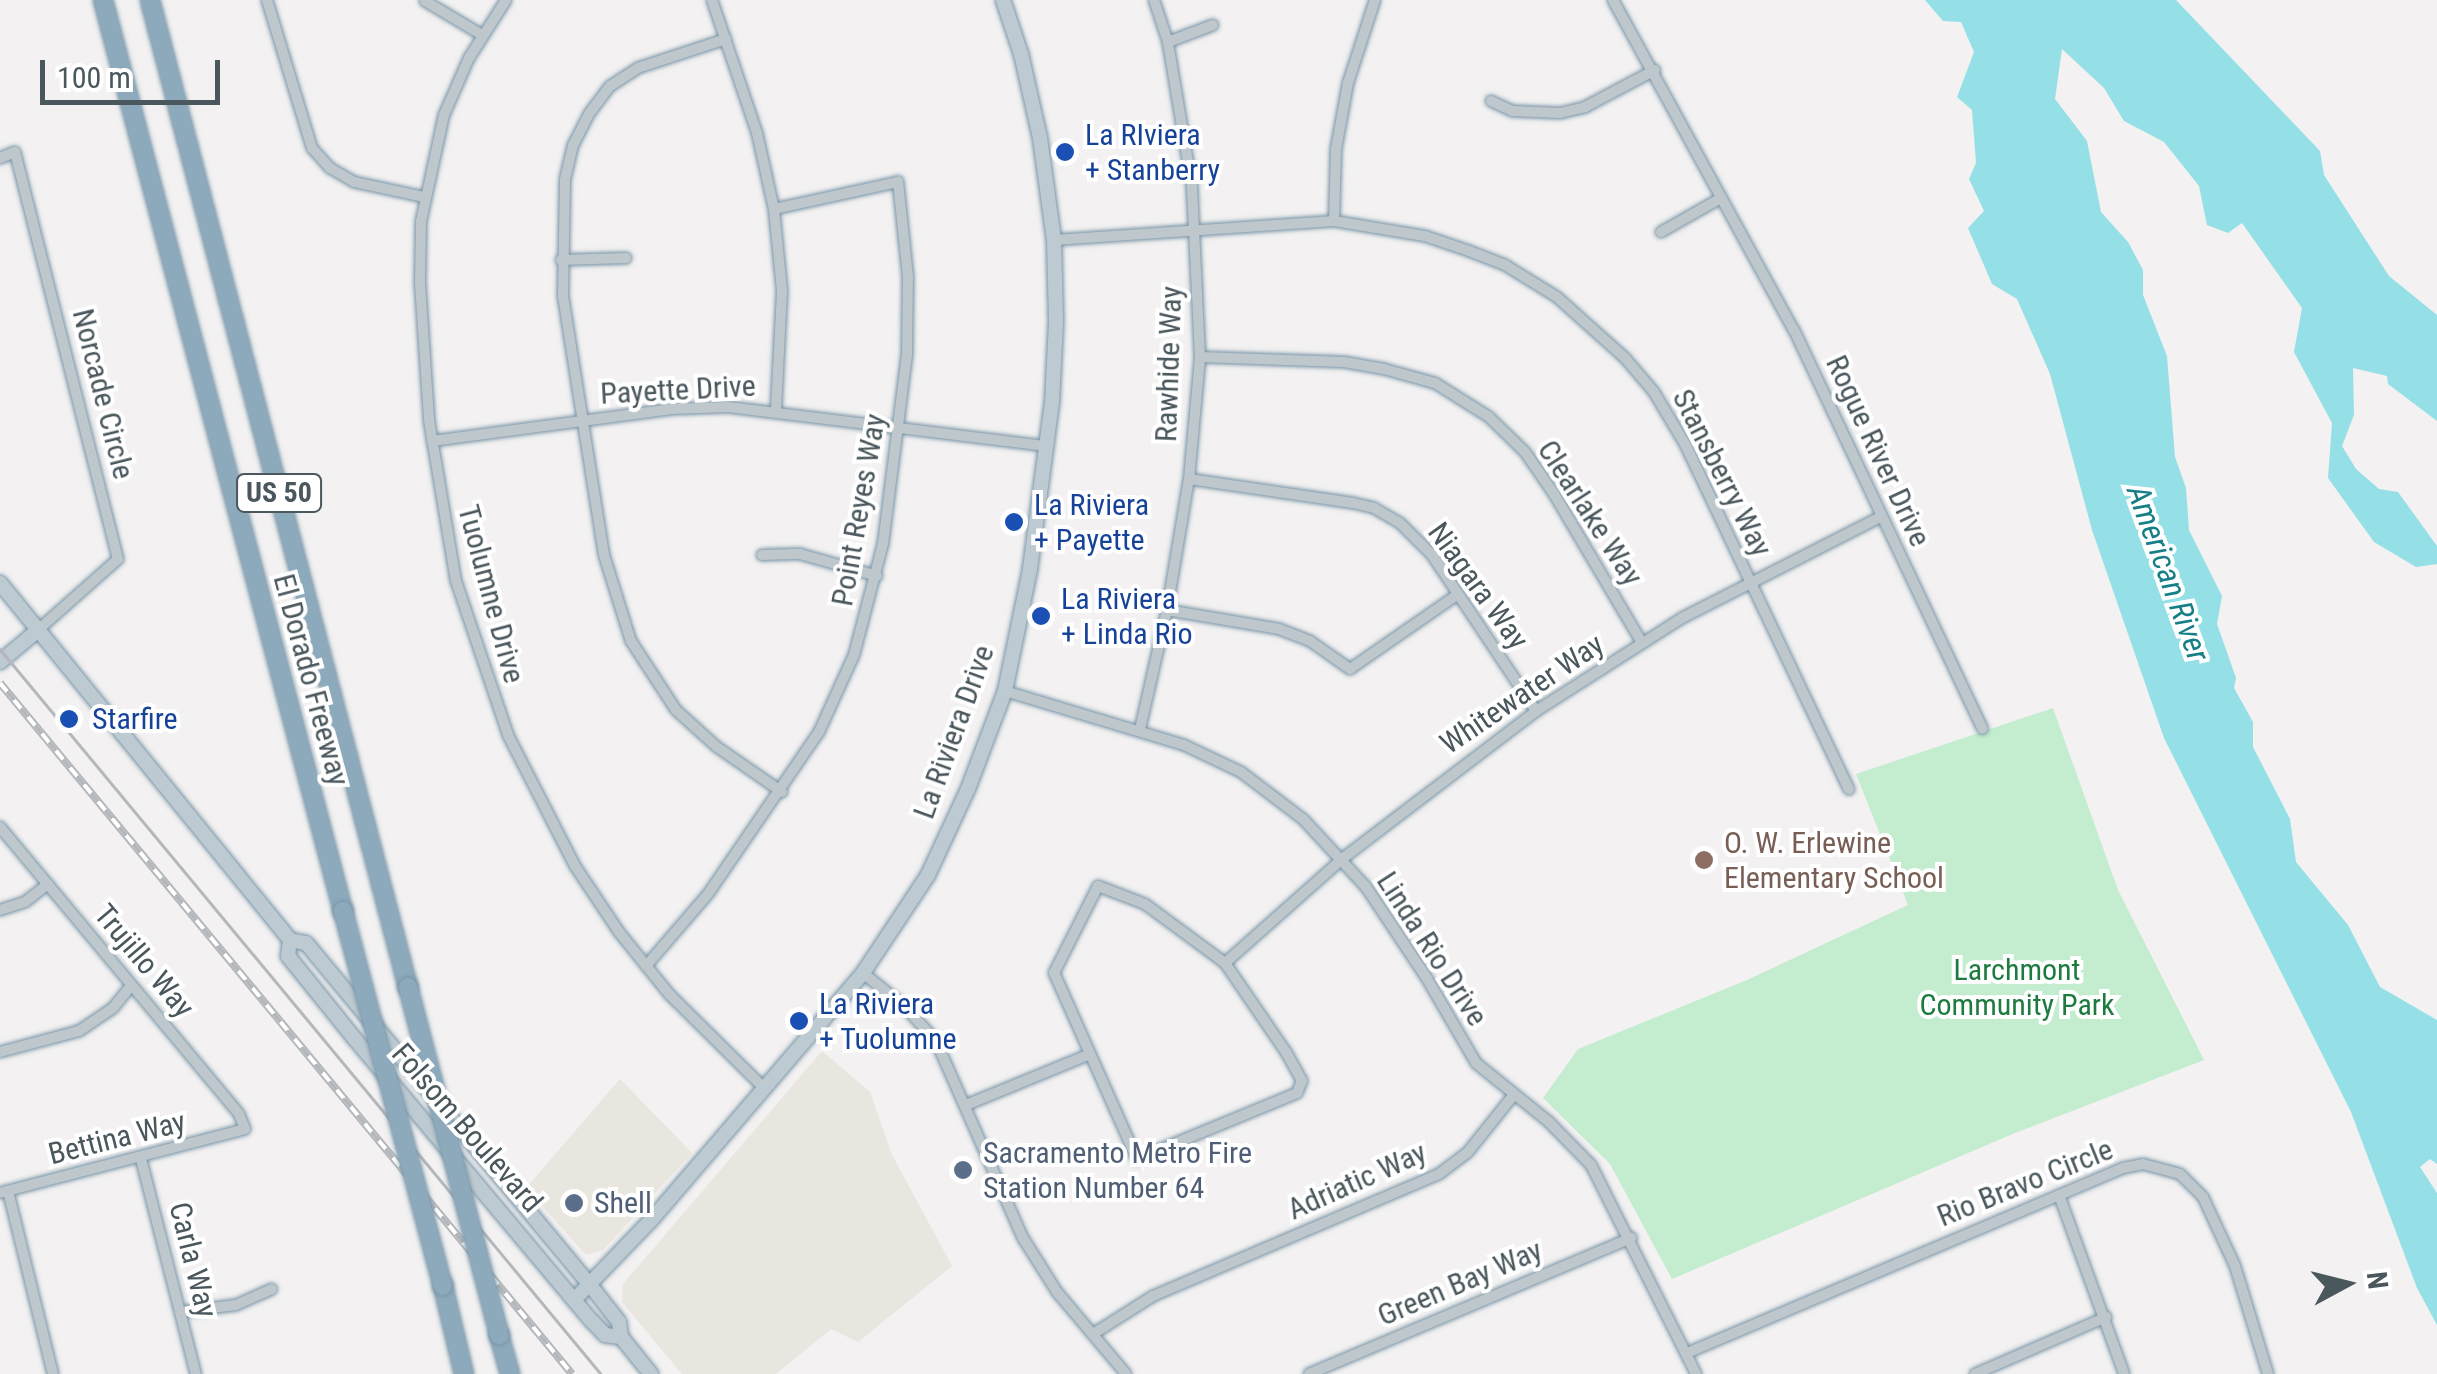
<!DOCTYPE html>
<html>
<head>
<meta charset="utf-8">
<style>
  body { margin:0 }
  #map { position:relative; width:2437px; height:1374px; overflow:hidden; background:#f3f1f1; font-family:"Roboto Condensed",sans-serif }
  div>[style] { position:absolute }
  [style*='--x'] { left:calc(var(--x)*1px); top:calc(var(--y)*1px); width:calc(var(--w)*1px); rotate:calc(var(--a)*1deg) }
  .commercial>* { inset:0; background:#e9e5df }
  .green>* { inset:0; background:#c3edce }
  .water>* { inset:0; background:#94e0e6 }
  .roads { filter:drop-shadow(0 0 2px #7895a7) drop-shadow(0 0 2px #7895a7) }
  .street>* { height:10px; margin:-5px; padding:0 5px; transform-origin:5px; border-radius:5px; background:#bec7cc }
  .secondary>* { height:14px; margin:-7px; padding:0 7px; transform-origin:7px; border-radius:7px; background:#becad1 }
  .highway>* { height:18px; margin:-9px; padding:0 9px; transform-origin:9px; border-radius:9px; background:#8daabc }
  .tram>* { height:2.5px; margin:-1.25px; padding:0 1.25px; transform-origin:1.25px; border-radius:1.25px; background:#b4b7bb }
  .rail>* { height:8px; margin-top:-4px; transform-origin:0; background:repeating-linear-gradient(90deg,#fff 0 11px,#b4b7bb 0 22px); box-sizing:border-box; border-block:2px solid #b4b7bb }
  .bridges { filter:drop-shadow(0 0 2px #7895a7) drop-shadow(0 0 2px #7895a7) }
  .highway-bridge>* { height:18px; margin:-9px; padding:0 9px; transform-origin:9px; border-radius:9px; background:#8daabc }
  .dots>* { width:28px; height:28px; translate:-50% -50%; box-sizing:border-box; border:5px solid #fff; border-radius:50% }
  span { translate:-50% -50%; white-space:nowrap; text-align:center; line-height:1.15; -webkit-text-stroke:8px #fff; paint-order:stroke }
  .shield-label span { padding:2px 8px; background:#fff; border:2px solid; border-radius:8px; -webkit-text-stroke-width:0 }
  .shield-label { font-size:28px; color:#4a575d; font-weight:700 }
  .transit-label { font-size:30px; color:#164399 }
  .left { translate:0 -50%; text-align:left }
  .street-label { font-size:30px; color:#4a575d }
  .education-label { font-size:30px; color:#785e54 }
  .park-label { font-size:30px; color:#1e7b40 }
  .service-label { font-size:30px; color:#4e5e75 }
  .water-label { font-size:32px; color:#167e86; font-style:italic }
  .north { position:absolute; left:2297px; top:1234px; width:100px; height:100px; -webkit-text-stroke:8px #fff; paint-order:stroke; rotate:83deg; font-size:28px; font-weight:700; line-height:40px; text-align:center; color:#4a575d }
  .north::after { content:''; display:block; margin:auto; width:35px; height:45px; background:#4a575d; clip-path:polygon(50% 0,100% 100%,50% 72%,0 100%) }
  .scale { position:absolute; left:40px; top:60px; width:180px; height:45px; box-sizing:border-box; border:5px solid #4a575d; border-top:0; padding-left:12px; font-size:30px; line-height:35px; white-space:nowrap; color:#4a575d; -webkit-text-stroke:8px #fff; paint-order:stroke }
</style>
</head>
<body>
<div id="map">
  <div class="commercial">
    <div style="clip-path:polygon(822px 1051px,870px 1092px,892px 1155px,952px 1266px,858px 1342px,831px 1329px,776px 1374px,682px 1374px,622px 1302px,623px 1284px)"></div>
    <div style="clip-path:polygon(620px 1079px,692px 1153px,603px 1250px,586px 1255px,526px 1188px)"></div>
  </div>
  <div class="green">
    <div style="clip-path:polygon(2053px 708px,2118px 890px,2204px 1060px,2015px 1133px,1672px 1279px,1610px 1164px,1543px 1098px,1578px 1049px,1747px 980px,1908px 905px,1856px 774px)"></div>
  </div>
  <div class="water">
    <div style="clip-path:polygon(1925px 0,2176px 0,2320px 151px,2324px 175px,2389px 276px,2437px 315px,2437px 421px,2388px 384px,2387px 376px,2353px 368px,2354px 415px,2342px 446px,2356px 469px,2379px 489px,2398px 492px,2437px 546px,2437px 564px,2416px 567px,2374px 542px,2328px 478px,2332px 423px,2294px 352px,2302px 308px,2242px 223px,2228px 233px,2207px 225px,2199px 186px,2164px 142px,2124px 121px,2104px 88px,2062px 49px,2055px 99px,2087px 141px,2101px 212px,2128px 242px,2143px 270px,2143px 295px,2167px 356px,2175px 457px,2186px 488px,2189px 530px,2222px 596px,2217px 624px,2236px 678px,2234px 688px,2253px 722px,2253px 747px,2290px 819px,2296px 862px,2348px 925px,2380px 987px,2437px 1020px,2437px 1164px,2430px 1159px,2420px 1167px,2437px 1193px,2437px 1325px,2417px 1288px,2351px 1112px,2164px 738px,2092px 530px,2050px 374px,2017px 299px,1992px 284px,1968px 228px,1984px 211px,1969px 179px,1976px 163px,1972px 110px,1957px 97px,1974px 52px,1961px 22px,1943px 21px)"></div>
  </div>
  <div class="roads">
    <div class="street">
      <div style="--x:267;--y:0;--w:155;--a:73.1"></div>
      <div style="--x:312;--y:148;--w:27;--a:48"></div>
      <div style="--x:330;--y:168;--w:28;--a:30"></div>
      <div style="--x:354;--y:182;--w:72;--a:12.1"></div>
      <div style="--x:506;--y:0;--w:69;--a:122.5"></div>
      <div style="--x:469;--y:58;--w:62;--a:113.7"></div>
      <div style="--x:444;--y:115;--w:108;--a:102.2"></div>
      <div style="--x:421;--y:221;--w:62;--a:90.9"></div>
      <div style="--x:420;--y:283;--w:137;--a:86.2"></div>
      <div style="--x:429;--y:420;--w:163;--a:80.5"></div>
      <div style="--x:456;--y:581;--w:163;--a:71.3"></div>
      <div style="--x:508;--y:735;--w:147;--a:62.9"></div>
      <div style="--x:575;--y:866;--w:79;--a:56.3"></div>
      <div style="--x:619;--y:932;--w:80;--a:51.1"></div>
      <div style="--x:669;--y:994;--w:134;--a:44.7"></div>
      <div style="--x:712;--y:0;--w:140;--a:71.3"></div>
      <div style="--x:757;--y:133;--w:78;--a:77.4"></div>
      <div style="--x:774;--y:209;--w:82;--a:84.4"></div>
      <div style="--x:782;--y:291;--w:119;--a:92.9"></div>
      <div style="--x:1613;--y:0;--w:376;--a:61.3"></div>
      <div style="--x:1794;--y:330;--w:441;--a:64.7"></div>
      <div style="--x:425;--y:1;--w:66;--a:30.8"></div>
      <div style="--x:726;--y:39;--w:93;--a:161.8"></div>
      <div style="--x:638;--y:68;--w:33;--a:147"></div>
      <div style="--x:610;--y:86;--w:35;--a:127"></div>
      <div style="--x:589;--y:114;--w:35;--a:117"></div>
      <div style="--x:573;--y:145;--w:36;--a:103"></div>
      <div style="--x:565;--y:180;--w:116;--a:91"></div>
      <div style="--x:563;--y:296;--w:262;--a:81"></div>
      <div style="--x:604;--y:555;--w:90;--a:72.6"></div>
      <div style="--x:631;--y:641;--w:82;--a:56.9"></div>
      <div style="--x:676;--y:710;--w:55;--a:42.1"></div>
      <div style="--x:717;--y:747;--w:79;--a:34.7"></div>
      <div style="--x:1168;--y:42;--w:48;--a:-20.7"></div>
      <div style="--x:1491;--y:101;--w:23;--a:25"></div>
      <div style="--x:1512;--y:111;--w:48;--a:2.4"></div>
      <div style="--x:1560;--y:113;--w:26;--a:-13"></div>
      <div style="--x:1585;--y:107;--w:79;--a:-27.9"></div>
      <div style="--x:0;--y:158;--w:16;--a:-22"></div>
      <div style="--x:15;--y:152;--w:420;--a:75.8"></div>
      <div style="--x:118;--y:559;--w:107;--a:138.4"></div>
      <div style="--x:1334;--y:221;--w:72;--a:-88.4"></div>
      <div style="--x:1336;--y:149;--w:67;--a:-79.7"></div>
      <div style="--x:1348;--y:83;--w:87;--a:-72"></div>
      <div style="--x:1661;--y:232;--w:69;--a:-29.5"></div>
      <div style="--x:1054;--y:240;--w:281;--a:-3.9"></div>
      <div style="--x:1334;--y:221;--w:92;--a:9.4"></div>
      <div style="--x:1425;--y:236;--w:46;--a:18.8"></div>
      <div style="--x:1469;--y:251;--w:39;--a:21"></div>
      <div style="--x:1505;--y:265;--w:61;--a:31.6"></div>
      <div style="--x:1557;--y:297;--w:91;--a:41.9"></div>
      <div style="--x:1625;--y:358;--w:45;--a:49.5"></div>
      <div style="--x:1654;--y:392;--w:63;--a:59.3"></div>
      <div style="--x:1686;--y:446;--w:380;--a:64.6"></div>
      <div style="--x:561;--y:260;--w:65;--a:-1.8"></div>
      <div style="--x:1200;--y:357;--w:144;--a:2"></div>
      <div style="--x:1344;--y:362;--w:41;--a:9.9"></div>
      <div style="--x:1384;--y:369;--w:53;--a:15.4"></div>
      <div style="--x:1435;--y:383;--w:64;--a:32.2"></div>
      <div style="--x:1489;--y:417;--w:50;--a:44.2"></div>
      <div style="--x:1525;--y:452;--w:51;--a:55.4"></div>
      <div style="--x:1554;--y:494;--w:173;--a:59.4"></div>
      <div style="--x:432;--y:441;--w:242;--a:-7.6"></div>
      <div style="--x:672;--y:409;--w:56;--a:-2"></div>
      <div style="--x:728;--y:407;--w:321;--a:7"></div>
      <div style="--x:1189;--y:479;--w:166;--a:8.3"></div>
      <div style="--x:1353;--y:503;--w:22;--a:13"></div>
      <div style="--x:1374;--y:508;--w:30;--a:30"></div>
      <div style="--x:1400;--y:523;--w:45;--a:45"></div>
      <div style="--x:1432;--y:555;--w:187;--a:56.3"></div>
      <div style="--x:762;--y:555;--w:38;--a:-2"></div>
      <div style="--x:800;--y:554;--w:80;--a:15.9"></div>
      <div style="--x:1167;--y:610;--w:114;--a:9.6"></div>
      <div style="--x:1279;--y:629;--w:33;--a:21"></div>
      <div style="--x:1310;--y:641;--w:49;--a:35"></div>
      <div style="--x:1350;--y:669;--w:130;--a:-34.7"></div>
      <div style="--x:1005;--y:691;--w:187;--a:16.8"></div>
      <div style="--x:1184;--y:745;--w:63;--a:25.3"></div>
      <div style="--x:1241;--y:772;--w:78;--a:37.2"></div>
      <div style="--x:1303;--y:819;--w:93;--a:47.2"></div>
      <div style="--x:1366;--y:887;--w:108;--a:56.3"></div>
      <div style="--x:1426;--y:977;--w:99;--a:59.8"></div>
      <div style="--x:1476;--y:1063;--w:94;--a:38.9"></div>
      <div style="--x:1549;--y:1122;--w:60;--a:45.7"></div>
      <div style="--x:1591;--y:1165;--w:234;--a:63.3"></div>
      <div style="--x:1140;--y:729;--w:122;--a:-77.2"></div>
      <div style="--x:1167;--y:610;--w:133;--a:-80.5"></div>
      <div style="--x:1189;--y:479;--w:122;--a:-84.8"></div>
      <div style="--x:1200;--y:357;--w:171;--a:-92.7"></div>
      <div style="--x:1192;--y:186;--w:146;--a:-99.5"></div>
      <div style="--x:1168;--y:42;--w:44;--a:-108.4"></div>
      <div style="--x:0;--y:827;--w:373;--a:50.2"></div>
      <div style="--x:239;--y:1114;--w:16;--a:68"></div>
      <div style="--x:245;--y:1129;--w:253;--a:165.4"></div>
      <div style="--x:1098;--y:886;--w:50;--a:21"></div>
      <div style="--x:1145;--y:904;--w:99;--a:36.4"></div>
      <div style="--x:1225;--y:963;--w:108;--a:55.6"></div>
      <div style="--x:1286;--y:1052;--w:33;--a:61"></div>
      <div style="--x:1302;--y:1081;--w:13;--a:113"></div>
      <div style="--x:1297;--y:1093;--w:173;--a:157.6"></div>
      <div style="--x:1137;--y:1159;--w:204;--a:-114"></div>
      <div style="--x:1054;--y:973;--w:97;--a:-63.2"></div>
      <div style="--x:0;--y:910;--w:26;--a:-18"></div>
      <div style="--x:25;--y:902;--w:29;--a:-38"></div>
      <div style="--x:1225;--y:963;--w:157;--a:-41.6"></div>
      <div style="--x:1342;--y:859;--w:244;--a:-37.3"></div>
      <div style="--x:1536;--y:711;--w:173;--a:-32.5"></div>
      <div style="--x:1682;--y:618;--w:222;--a:-27"></div>
      <div style="--x:646;--y:966;--w:95;--a:-49.3"></div>
      <div style="--x:708;--y:894;--w:196;--a:-55.6"></div>
      <div style="--x:819;--y:732;--w:85;--a:-65.6"></div>
      <div style="--x:854;--y:655;--w:115;--a:-75.4"></div>
      <div style="--x:883;--y:544;--w:191;--a:-82.8"></div>
      <div style="--x:907;--y:355;--w:78;--a:-89.3"></div>
      <div style="--x:908;--y:277;--w:96;--a:-96"></div>
      <div style="--x:898;--y:182;--w:127;--a:167.7"></div>
      <div style="--x:863;--y:973;--w:54;--a:39"></div>
      <div style="--x:905;--y:1007;--w:46;--a:47.6"></div>
      <div style="--x:936;--y:1041;--w:215;--a:66.2"></div>
      <div style="--x:1023;--y:1238;--w:64;--a:57.8"></div>
      <div style="--x:1057;--y:1292;--w:107;--a:49.9"></div>
      <div style="--x:0;--y:1052;--w:82;--a:-14.9"></div>
      <div style="--x:79;--y:1031;--w:41;--a:-34.1"></div>
      <div style="--x:113;--y:1008;--w:28;--a:-51"></div>
      <div style="--x:966;--y:1105;--w:132;--a:-22.3"></div>
      <div style="--x:141;--y:1159;--w:222;--a:75.7"></div>
      <div style="--x:8;--y:1191;--w:188;--a:76.2"></div>
      <div style="--x:2059;--y:1195;--w:190;--a:70"></div>
      <div style="--x:180;--y:1312;--w:56;--a:-7.1"></div>
      <div style="--x:236;--y:1305;--w:39;--a:-24"></div>
      <div style="--x:1093;--y:1334;--w:71;--a:-32.3"></div>
      <div style="--x:1153;--y:1296;--w:311;--a:-23.1"></div>
      <div style="--x:1439;--y:1174;--w:36;--a:-37"></div>
      <div style="--x:1468;--y:1152;--w:70;--a:-51.3"></div>
      <div style="--x:1687;--y:1353;--w:474;--a:-23"></div>
      <div style="--x:2123;--y:1168;--w:20;--a:-11"></div>
      <div style="--x:2143;--y:1164;--w:38;--a:15"></div>
      <div style="--x:2180;--y:1174;--w:33;--a:45"></div>
      <div style="--x:2203;--y:1197;--w:76;--a:65.1"></div>
      <div style="--x:2235;--y:1266;--w:113;--a:73"></div>
      <div style="--x:1309;--y:1374;--w:350;--a:-22.9"></div>
      <div style="--x:1975;--y:1374;--w:143;--a:-23.5"></div>
    </div>
    <div class="secondary">
      <div style="--x:0;--y:583;--w:460;--a:50.9"></div>
      <div style="--x:290;--y:940;--w:16;--a:11"></div>
      <div style="--x:306;--y:943;--w:445;--a:50.3"></div>
      <div style="--x:590;--y:1285;--w:47;--a:51.9"></div>
      <div style="--x:619;--y:1322;--w:15;--a:82"></div>
      <div style="--x:621;--y:1337;--w:48;--a:51"></div>
      <div style="--x:0;--y:662;--w:50;--a:-40.1"></div>
      <div style="--x:290;--y:940;--w:16;--a:97"></div>
      <div style="--x:288;--y:956;--w:107;--a:51.1"></div>
      <div style="--x:355;--y:1039;--w:368;--a:50"></div>
      <div style="--x:592;--y:1321;--w:19;--a:47"></div>
      <div style="--x:605;--y:1335;--w:16;--a:7"></div>
      <div style="--x:575;--y:1299;--w:112;--a:-46.1"></div>
      <div style="--x:653;--y:1218;--w:323;--a:-49.4"></div>
      <div style="--x:863;--y:973;--w:118;--a:-56.4"></div>
      <div style="--x:928;--y:875;--w:95;--a:-65.1"></div>
      <div style="--x:968;--y:789;--w:105;--a:-69.3"></div>
      <div style="--x:1005;--y:691;--w:125;--a:-78.4"></div>
      <div style="--x:1030;--y:569;--w:167;--a:-82.5"></div>
      <div style="--x:1052;--y:403;--w:82;--a:-87.2"></div>
      <div style="--x:1056;--y:321;--w:81;--a:-91.4"></div>
      <div style="--x:1054;--y:240;--w:103;--a:-97.8"></div>
      <div style="--x:1040;--y:138;--w:86;--a:-102.7"></div>
      <div style="--x:1021;--y:54;--w:57;--a:-108.4"></div>
    </div>
    <div class="highway">
      <div style="--x:103;--y:0;--w:942;--a:75.24"></div>
      <div style="--x:150;--y:0;--w:1020;--a:75.35"></div>
      <div style="--x:443;--y:1286;--w:90;--a:76.6"></div>
      <div style="--x:499;--y:1335;--w:41;--a:74.2"></div>
    </div>
  </div>
  <div class="tram">
    <div style="--x:0;--y:649;--w:942;--a:50.34"></div>
  </div>
  <div class="rail">
    <div style="--x:0;--y:683;--w:897;--a:50.38"></div>
  </div>
  <div class="bridges">
    <div class="highway-bridge">
      <div style="--x:343;--y:911;--w:388;--a:75.1"></div>
      <div style="--x:408;--y:987;--w:360;--a:75.3"></div>
    </div>
  </div>
  <div class="dots">
    <div style="left:1065px;top:152px;background:#1a4fb4"></div>
    <div style="left:1014px;top:522px;background:#1a4fb4"></div>
    <div style="left:1041px;top:616px;background:#1a4fb4"></div>
    <div style="left:69px;top:719px;background:#1a4fb4"></div>
    <div style="left:1704px;top:860px;background:#8d6e63"></div>
    <div style="left:799px;top:1021px;background:#1a4fb4"></div>
    <div style="left:963px;top:1170px;background:#5c6f8a"></div>
    <div style="left:574px;top:1203px;background:#5c6f8a"></div>
  </div>
  <div class="shield-label">
    <span style="left:279px;top:493px">US 50</span>
  </div>
  <div class="transit-label">
    <span class="left" style="left:1085px;top:152px">La RIviera<br>+ Stanberry</span>
    <span class="left" style="left:1034px;top:522px">La Riviera<br>+ Payette</span>
    <span class="left" style="left:1061px;top:616px">La Riviera<br>+ Linda Rio</span>
    <span class="left" style="left:92px;top:719px">Starfire</span>
    <span class="left" style="left:819px;top:1021px">La Riviera<br>+ Tuolumne</span>
  </div>
  <div class="street-label">
    <span style="left:1169px;top:364px;rotate:-88deg">Rawhide Way</span>
    <span style="left:678px;top:390px;rotate:-3deg">Payette Drive</span>
    <span style="left:103px;top:394px;rotate:76deg">Norcade Circle</span>
    <span style="left:1878px;top:451px;rotate:65deg">Rogue River Drive</span>
    <span style="left:1722px;top:473px;rotate:63deg">Stansberry Way</span>
    <span style="left:859px;top:510px;rotate:-80deg">Point Reyes Way</span>
    <span style="left:1590px;top:513px;rotate:57deg">Clearlake Way</span>
    <span style="left:1478px;top:586px;rotate:54deg">Niagara Way</span>
    <span style="left:491px;top:594px;rotate:75deg">Tuolumne Drive</span>
    <span style="left:311px;top:680px;rotate:75deg">El Dorado Freeway</span>
    <span style="left:1522px;top:694px;rotate:-34deg">Whitewater Way</span>
    <span style="left:954px;top:732px;rotate:-70deg">La Riviera Drive</span>
    <span style="left:1432px;top:949px;rotate:57deg">Linda Rio Drive</span>
    <span style="left:144px;top:961px;rotate:50deg">Trujillo Way</span>
    <span style="left:467px;top:1128px;rotate:49deg">Folsom Boulevard</span>
    <span style="left:117px;top:1138px;rotate:-14deg">Bettina Way</span>
    <span style="left:1357px;top:1181px;rotate:-24deg">Adriatic Way</span>
    <span style="left:2025px;top:1183px;rotate:-22deg">Rio Bravo Circle</span>
    <span style="left:193px;top:1260px;rotate:76deg">Carla Way</span>
    <span style="left:1460px;top:1283px;rotate:-23deg">Green Bay Way</span>
  </div>
  <div class="education-label">
    <span class="left" style="left:1724px;top:860px">O. W. Erlewine<br>Elementary School</span>
  </div>
  <div class="park-label">
    <span style="left:2017px;top:987px">Larchmont<br>Community Park</span>
  </div>
  <div class="service-label">
    <span class="left" style="left:983px;top:1170px">Sacramento Metro Fire<br>Station Number 64</span>
    <span class="left" style="left:594px;top:1203px">Shell</span>
  </div>
  <div class="water-label">
    <span style="left:2168px;top:573px;rotate:70deg">American River</span>
  </div>
  <div class="north">N</div>
  <div class="scale">100 m</div>
</div>
</body>
</html>
